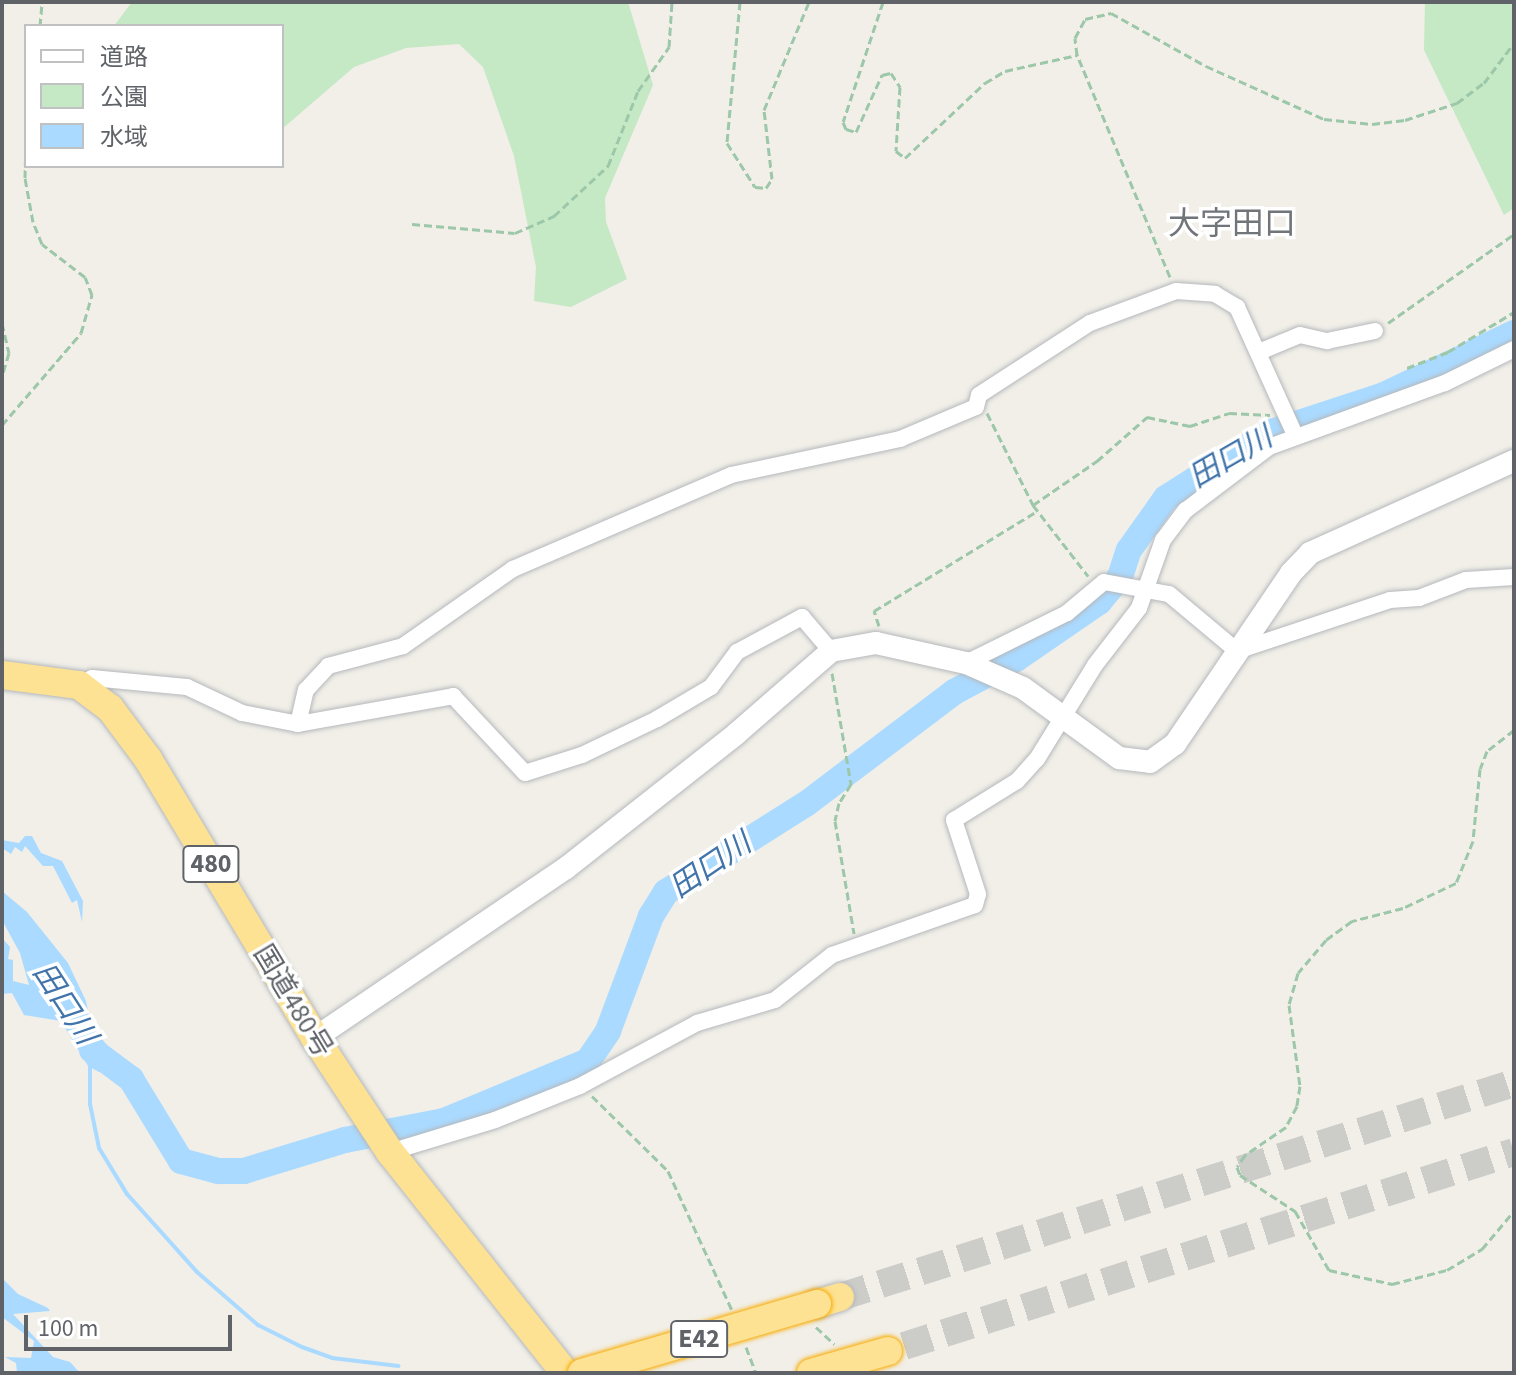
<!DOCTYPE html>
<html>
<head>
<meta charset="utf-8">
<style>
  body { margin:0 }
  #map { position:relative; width:1516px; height:1375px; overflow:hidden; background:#f1efe8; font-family:"Source Sans 3","Noto Sans JP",sans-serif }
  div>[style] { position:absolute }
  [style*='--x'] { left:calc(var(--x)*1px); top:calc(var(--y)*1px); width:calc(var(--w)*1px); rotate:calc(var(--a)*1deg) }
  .green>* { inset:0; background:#c5e8c5 }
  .water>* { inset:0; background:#aadaff }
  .stream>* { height:4px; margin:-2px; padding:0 2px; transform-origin:2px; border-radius:2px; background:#aadaff }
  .river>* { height:26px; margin:-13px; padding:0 13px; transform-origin:13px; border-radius:13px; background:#aadaff }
  .highway-tunnel>* { height:28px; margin-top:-14px; transform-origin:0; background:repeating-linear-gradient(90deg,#ccccc8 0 28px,transparent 0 42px) }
  .path>* { height:3px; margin-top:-1.5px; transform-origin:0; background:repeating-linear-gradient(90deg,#9cc7a9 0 8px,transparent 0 12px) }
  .roads { filter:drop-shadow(0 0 2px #b5b8bc) drop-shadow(0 0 2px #b5b8bc) }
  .street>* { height:16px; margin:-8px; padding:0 8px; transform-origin:8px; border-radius:8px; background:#fff }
  .secondary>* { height:22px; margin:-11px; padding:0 11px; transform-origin:11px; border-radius:11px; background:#fff }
  .highway>* { height:28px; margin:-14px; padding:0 14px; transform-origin:14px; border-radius:14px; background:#fde293 }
  .bridges { filter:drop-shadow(0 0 2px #f9ab00) drop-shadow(0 0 2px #f9ab00) }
  .highway-bridge>* { height:28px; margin:-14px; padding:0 14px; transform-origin:14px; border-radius:14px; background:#fde293 }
  span { translate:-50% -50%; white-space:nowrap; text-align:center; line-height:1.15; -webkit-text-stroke:7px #fff; paint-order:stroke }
  .shield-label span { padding:2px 6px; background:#fff; border:2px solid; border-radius:6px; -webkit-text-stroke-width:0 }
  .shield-label { font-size:26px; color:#5f6368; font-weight:700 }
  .street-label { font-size:28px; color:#5f6368 }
  .water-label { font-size:30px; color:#4174aa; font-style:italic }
  .quarter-label { font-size:32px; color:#70757a }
  .frame { position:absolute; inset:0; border:4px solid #5f6368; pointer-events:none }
  .legend { position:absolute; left:24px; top:24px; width:260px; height:144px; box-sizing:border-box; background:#fff; border:2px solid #bfc1c3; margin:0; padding:10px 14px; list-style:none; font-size:24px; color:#5f6368 }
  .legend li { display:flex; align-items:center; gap:16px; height:40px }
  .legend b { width:40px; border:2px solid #bfc1c3 }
  .scale { position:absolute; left:24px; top:1315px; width:208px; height:36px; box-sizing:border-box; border:4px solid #5f6368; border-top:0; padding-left:10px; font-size:24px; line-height:28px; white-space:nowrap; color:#5f6368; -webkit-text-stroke:6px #fff; paint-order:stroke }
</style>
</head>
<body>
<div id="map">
  <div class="green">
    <div style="clip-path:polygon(132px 2px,628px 2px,653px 85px,605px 198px,606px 222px,627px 279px,571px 307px,534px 301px,536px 267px,514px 156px,483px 67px,459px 44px,406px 48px,354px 67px,282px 129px,282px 26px,114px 26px)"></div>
    <div style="clip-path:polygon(1425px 2px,1514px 2px,1514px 208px,1504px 215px,1424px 50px)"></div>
  </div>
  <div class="water">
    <div style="clip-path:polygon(25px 836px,32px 836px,41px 853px,62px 861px,83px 901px,82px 922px,77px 900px,72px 903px,53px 866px,43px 866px,25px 846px,22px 852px,15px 847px,11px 854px,2px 848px,2px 840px,19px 843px)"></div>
    <div style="clip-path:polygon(2px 891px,27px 912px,68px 963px,86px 1001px,91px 1026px,107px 1045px,106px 1053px,114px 1052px,126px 1066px,123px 1070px,99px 1072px,88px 1066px,61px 1021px,24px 1015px,12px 993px,3px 994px,2px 938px,10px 947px,8px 959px,13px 960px,13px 981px,29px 985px,20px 953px,2px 920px)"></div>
    <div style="clip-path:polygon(2px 1278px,18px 1294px,48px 1308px,50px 1311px,13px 1314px,53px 1357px,70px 1362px,80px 1373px,17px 1373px,16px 1363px,5px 1357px,31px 1358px,34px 1341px,2px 1317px)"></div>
  </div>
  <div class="stream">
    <div style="--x:90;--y:1063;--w:41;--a:90"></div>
    <div style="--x:90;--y:1104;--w:45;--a:78.4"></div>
    <div style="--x:99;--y:1148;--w:54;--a:58.7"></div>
    <div style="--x:127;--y:1194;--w:105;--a:48.1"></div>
    <div style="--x:197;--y:1272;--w:81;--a:41"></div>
    <div style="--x:258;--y:1325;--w:49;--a:26.6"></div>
    <div style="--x:302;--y:1347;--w:32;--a:20"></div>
    <div style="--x:332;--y:1358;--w:67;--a:6.8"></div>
  </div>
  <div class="river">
    <div style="--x:92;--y:1050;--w:49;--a:36.6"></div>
    <div style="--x:131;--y:1079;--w:96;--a:58.6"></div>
    <div style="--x:181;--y:1161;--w:39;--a:15"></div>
    <div style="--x:219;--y:1171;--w:25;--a:0"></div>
    <div style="--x:244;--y:1171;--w:106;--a:-17.1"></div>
    <div style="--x:345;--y:1140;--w:101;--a:-10.9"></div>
    <div style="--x:444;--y:1121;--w:156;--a:-22.6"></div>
    <div style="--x:588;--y:1061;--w:36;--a:-56"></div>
    <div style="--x:608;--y:1031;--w:123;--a:-69.5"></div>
    <div style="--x:651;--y:916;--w:28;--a:-58"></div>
    <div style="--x:666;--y:892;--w:165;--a:-32.2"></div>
    <div style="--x:806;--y:804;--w:186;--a:-37.1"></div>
    <div style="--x:954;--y:692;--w:70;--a:-28"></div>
    <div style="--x:1016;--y:659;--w:101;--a:-34.5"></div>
    <div style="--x:1099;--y:602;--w:33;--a:-50"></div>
    <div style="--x:1120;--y:577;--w:28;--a:-72"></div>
    <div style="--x:1129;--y:550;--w:64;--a:-54.6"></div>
    <div style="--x:1166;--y:498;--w:121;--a:-32.5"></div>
    <div style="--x:1268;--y:433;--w:122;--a:-18.1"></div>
    <div style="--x:1384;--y:395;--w:144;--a:-25.5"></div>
  </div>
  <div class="highway-tunnel">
    <div style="--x:840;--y:1297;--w:707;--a:-17.62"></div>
    <div style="--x:904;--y:1346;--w:640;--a:-17.64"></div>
  </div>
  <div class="path">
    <div style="--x:740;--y:2;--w:142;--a:95.3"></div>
    <div style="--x:727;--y:143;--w:52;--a:57.5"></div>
    <div style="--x:755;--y:187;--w:11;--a:5"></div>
    <div style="--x:766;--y:188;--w:11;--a:-56"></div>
    <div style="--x:772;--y:179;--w:69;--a:-96.6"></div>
    <div style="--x:764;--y:110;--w:117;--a:-67.4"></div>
    <div style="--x:883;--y:2;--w:126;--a:108.4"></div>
    <div style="--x:843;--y:122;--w:8;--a:67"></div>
    <div style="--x:846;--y:129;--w:10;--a:17"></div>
    <div style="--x:856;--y:132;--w:63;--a:-65.5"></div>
    <div style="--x:882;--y:75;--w:9;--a:-13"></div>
    <div style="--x:891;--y:73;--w:17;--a:57"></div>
    <div style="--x:900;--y:87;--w:64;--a:93.6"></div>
    <div style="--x:896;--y:151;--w:11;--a:38"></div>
    <div style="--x:905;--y:158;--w:110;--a:-43.2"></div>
    <div style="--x:985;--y:83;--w:23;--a:-31"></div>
    <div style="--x:1005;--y:71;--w:74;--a:-12.5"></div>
    <div style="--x:40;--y:26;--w:24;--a:-85"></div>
    <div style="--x:412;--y:224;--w:103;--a:5"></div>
    <div style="--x:515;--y:233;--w:43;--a:-23.6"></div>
    <div style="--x:554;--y:216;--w:74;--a:-42.8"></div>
    <div style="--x:608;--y:166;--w:81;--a:-68.2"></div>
    <div style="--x:638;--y:91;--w:54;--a:-54.8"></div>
    <div style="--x:669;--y:47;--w:45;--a:-86.2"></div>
    <div style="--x:1170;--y:277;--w:241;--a:-112.7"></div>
    <div style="--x:1077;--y:55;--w:17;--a:-97"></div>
    <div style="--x:1075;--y:38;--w:21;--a:-62"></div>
    <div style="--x:1085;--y:19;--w:27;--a:-13"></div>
    <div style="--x:1111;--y:13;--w:109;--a:29.2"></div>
    <div style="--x:1206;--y:66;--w:129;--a:24.2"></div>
    <div style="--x:1324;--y:119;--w:48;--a:5.9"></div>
    <div style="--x:1372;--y:124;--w:33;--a:-7"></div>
    <div style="--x:1405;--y:120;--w:55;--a:-18.1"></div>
    <div style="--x:1457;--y:103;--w:34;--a:-37"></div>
    <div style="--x:1484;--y:83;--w:50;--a:-53.1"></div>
    <div style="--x:2;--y:323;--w:31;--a:77"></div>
    <div style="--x:9;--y:353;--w:24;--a:107"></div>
    <div style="--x:1388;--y:323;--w:154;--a:-35.2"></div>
    <div style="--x:1407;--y:368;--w:44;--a:-21.3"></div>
    <div style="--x:1448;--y:352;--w:77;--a:-31.2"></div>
    <div style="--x:987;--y:413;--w:103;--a:63.4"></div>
    <div style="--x:1033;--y:505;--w:90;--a:52.2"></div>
    <div style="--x:2;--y:425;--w:121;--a:-49.3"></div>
    <div style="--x:81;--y:333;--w:40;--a:-74"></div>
    <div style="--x:92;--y:295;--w:19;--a:-111"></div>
    <div style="--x:85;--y:277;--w:54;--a:-142.5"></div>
    <div style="--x:42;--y:244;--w:24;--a:-112"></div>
    <div style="--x:33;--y:222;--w:45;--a:-100.3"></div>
    <div style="--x:25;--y:178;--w:41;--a:-88.6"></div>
    <div style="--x:1033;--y:505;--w:78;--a:-34.5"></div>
    <div style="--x:1097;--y:461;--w:67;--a:-41.3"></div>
    <div style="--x:1147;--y:417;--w:44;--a:11.8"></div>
    <div style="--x:1190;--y:426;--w:41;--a:-18.4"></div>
    <div style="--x:1229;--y:413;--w:41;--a:2.8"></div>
    <div style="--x:879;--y:626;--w:16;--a:-108"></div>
    <div style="--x:874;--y:611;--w:191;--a:-31.5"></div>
    <div style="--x:832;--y:673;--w:113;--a:80.3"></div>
    <div style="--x:851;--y:784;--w:22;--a:122"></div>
    <div style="--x:839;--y:803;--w:18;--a:103"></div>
    <div style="--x:835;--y:821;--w:114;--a:80.4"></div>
    <div style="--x:1514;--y:730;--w:34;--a:142"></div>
    <div style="--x:1487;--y:751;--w:19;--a:111"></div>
    <div style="--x:1480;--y:769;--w:72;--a:95.6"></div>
    <div style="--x:1473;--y:841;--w:45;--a:112"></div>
    <div style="--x:1456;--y:883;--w:59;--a:154.7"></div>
    <div style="--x:1403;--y:908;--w:53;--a:165.7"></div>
    <div style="--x:1352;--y:921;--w:32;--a:144"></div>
    <div style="--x:1326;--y:940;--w:43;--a:130.3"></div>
    <div style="--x:1298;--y:973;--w:33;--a:106"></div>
    <div style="--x:1289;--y:1005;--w:82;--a:82.3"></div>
    <div style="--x:1300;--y:1086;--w:20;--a:99"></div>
    <div style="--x:1297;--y:1106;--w:24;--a:118"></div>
    <div style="--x:1286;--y:1127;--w:50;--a:145.7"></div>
    <div style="--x:1245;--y:1155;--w:14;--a:124"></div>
    <div style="--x:1237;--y:1167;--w:9;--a:69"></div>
    <div style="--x:1240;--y:1175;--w:66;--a:33.2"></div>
    <div style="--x:1295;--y:1211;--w:68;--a:60"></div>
    <div style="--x:1329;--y:1270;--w:65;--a:12.5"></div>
    <div style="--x:1392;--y:1284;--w:57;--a:-14.3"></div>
    <div style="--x:1447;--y:1270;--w:41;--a:-31"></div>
    <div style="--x:1482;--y:1249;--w:50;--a:-49.9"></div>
    <div style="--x:592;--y:1096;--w:107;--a:44.6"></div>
    <div style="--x:668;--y:1171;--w:153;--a:65.3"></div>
    <div style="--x:816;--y:1327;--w:25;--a:43"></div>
    <div style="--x:746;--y:1347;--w:28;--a:69"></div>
  </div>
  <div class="roads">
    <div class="street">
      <div style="--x:1259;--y:352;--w:44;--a:-22.5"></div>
      <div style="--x:1300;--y:335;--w:28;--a:13"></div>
      <div style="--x:1327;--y:341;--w:49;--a:-11.8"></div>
      <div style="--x:966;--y:663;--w:113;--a:-26.3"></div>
      <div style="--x:1067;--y:613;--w:48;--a:-40"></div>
      <div style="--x:1104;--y:582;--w:66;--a:10.5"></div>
      <div style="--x:1169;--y:594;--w:89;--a:40"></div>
      <div style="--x:1237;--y:651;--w:161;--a:-18.4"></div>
      <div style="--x:1390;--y:600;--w:29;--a:-4"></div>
      <div style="--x:1419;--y:598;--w:50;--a:-21"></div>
      <div style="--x:1466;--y:580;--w:48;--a:-3.6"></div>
      <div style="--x:79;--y:685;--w:15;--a:-28"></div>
      <div style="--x:92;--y:678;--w:95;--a:5.4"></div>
      <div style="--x:187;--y:687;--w:61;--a:25.3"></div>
      <div style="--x:242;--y:713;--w:57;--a:11.1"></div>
      <div style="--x:298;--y:724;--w:158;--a:-10.2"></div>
      <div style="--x:453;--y:696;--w:105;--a:46.9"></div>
      <div style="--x:525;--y:773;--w:60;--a:-17.5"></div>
      <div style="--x:582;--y:755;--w:83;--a:-25.6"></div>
      <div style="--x:657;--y:719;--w:63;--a:-30.7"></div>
      <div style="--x:711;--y:687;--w:44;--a:-53.4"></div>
      <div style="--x:737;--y:652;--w:74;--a:-28.3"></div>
      <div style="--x:802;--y:617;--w:45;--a:49.5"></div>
      <div style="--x:298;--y:724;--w:35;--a:-77"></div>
      <div style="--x:306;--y:690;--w:33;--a:-47"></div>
      <div style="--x:328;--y:666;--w:78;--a:-14.9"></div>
      <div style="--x:403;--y:646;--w:134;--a:-35"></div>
      <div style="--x:513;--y:569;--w:237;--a:-23.3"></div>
      <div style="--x:731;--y:475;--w:173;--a:-12"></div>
      <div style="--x:900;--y:439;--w:82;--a:-22.8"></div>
      <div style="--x:976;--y:407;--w:12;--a:-76"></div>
      <div style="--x:979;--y:395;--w:132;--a:-33"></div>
      <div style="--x:1090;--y:323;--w:92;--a:-20.4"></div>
      <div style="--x:1176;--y:291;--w:39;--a:4"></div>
      <div style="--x:1215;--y:294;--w:26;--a:31"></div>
      <div style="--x:1237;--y:307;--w:141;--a:65.6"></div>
      <div style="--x:390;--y:1152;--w:110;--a:-16.9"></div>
      <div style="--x:495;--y:1120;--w:92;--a:-21.8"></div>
      <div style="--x:580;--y:1086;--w:133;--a:-28.3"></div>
      <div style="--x:697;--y:1023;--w:81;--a:-16.4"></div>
      <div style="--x:775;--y:1000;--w:73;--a:-38.3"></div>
      <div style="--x:832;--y:955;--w:151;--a:-19.3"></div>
      <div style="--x:975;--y:905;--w:11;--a:-75"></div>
      <div style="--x:978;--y:894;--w:78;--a:-108"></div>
      <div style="--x:954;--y:820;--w:74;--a:-31.8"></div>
      <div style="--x:1017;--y:781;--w:30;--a:-48"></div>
      <div style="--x:1037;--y:759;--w:110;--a:-58.3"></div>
      <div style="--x:1095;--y:665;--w:72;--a:-52.3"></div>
      <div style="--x:1139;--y:608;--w:72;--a:-70.6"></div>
      <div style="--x:1163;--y:540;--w:38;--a:-53"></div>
      <div style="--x:1186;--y:510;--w:104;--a:-37.2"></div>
      <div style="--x:1269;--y:447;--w:187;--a:-20"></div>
      <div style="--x:1445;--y:383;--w:77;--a:-26.2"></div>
    </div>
    <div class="secondary">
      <div style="--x:315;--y:1038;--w:303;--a:-34.1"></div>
      <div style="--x:566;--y:868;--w:216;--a:-38.2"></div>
      <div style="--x:736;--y:734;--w:126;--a:-41.1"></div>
      <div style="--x:831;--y:651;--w:46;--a:-10.1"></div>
      <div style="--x:876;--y:643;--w:92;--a:12.5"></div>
      <div style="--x:966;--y:663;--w:62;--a:23.7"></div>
      <div style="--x:1023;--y:688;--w:119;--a:36.1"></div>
      <div style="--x:1119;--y:758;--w:31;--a:7"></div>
      <div style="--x:1150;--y:762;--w:31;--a:-36"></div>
      <div style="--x:1175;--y:744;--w:207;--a:-55.8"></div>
      <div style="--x:1291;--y:573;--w:28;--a:-46"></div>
      <div style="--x:1310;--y:553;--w:224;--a:-24.3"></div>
    </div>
    <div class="highway">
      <div style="--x:2;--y:675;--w:78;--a:7.4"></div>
      <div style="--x:79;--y:685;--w:39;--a:37"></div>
      <div style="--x:110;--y:708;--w:64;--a:53.3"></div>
      <div style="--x:148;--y:759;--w:325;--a:59.1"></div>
      <div style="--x:315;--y:1038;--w:136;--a:56.7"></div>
      <div style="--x:390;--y:1152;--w:282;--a:51.6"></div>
      <div style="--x:817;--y:1304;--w:24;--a:-17"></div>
    </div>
  </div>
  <div class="bridges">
    <div class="highway-bridge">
      <div style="--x:582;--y:1373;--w:245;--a:-16.4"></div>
      <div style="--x:811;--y:1373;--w:80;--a:-15.9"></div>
    </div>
  </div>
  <div class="shield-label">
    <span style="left:211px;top:864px">480</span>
    <span style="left:699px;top:1339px">E42</span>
  </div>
  <div class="street-label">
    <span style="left:293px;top:1001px;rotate:59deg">国道480号</span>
  </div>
  <div class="water-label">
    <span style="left:1231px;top:458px;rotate:-30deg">田口川</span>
    <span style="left:711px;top:866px;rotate:-34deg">田口川</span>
    <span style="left:64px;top:1004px;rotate:57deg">田口川</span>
  </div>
  <div class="quarter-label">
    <span style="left:1232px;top:224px">大字田口</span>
  </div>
  <div class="frame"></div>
  <ul class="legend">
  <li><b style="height:10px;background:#fff"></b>道路</li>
  <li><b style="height:22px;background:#c5e8c5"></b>公園</li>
  <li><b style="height:22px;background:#aadaff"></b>水域</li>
  </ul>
  <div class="scale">100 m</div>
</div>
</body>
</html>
